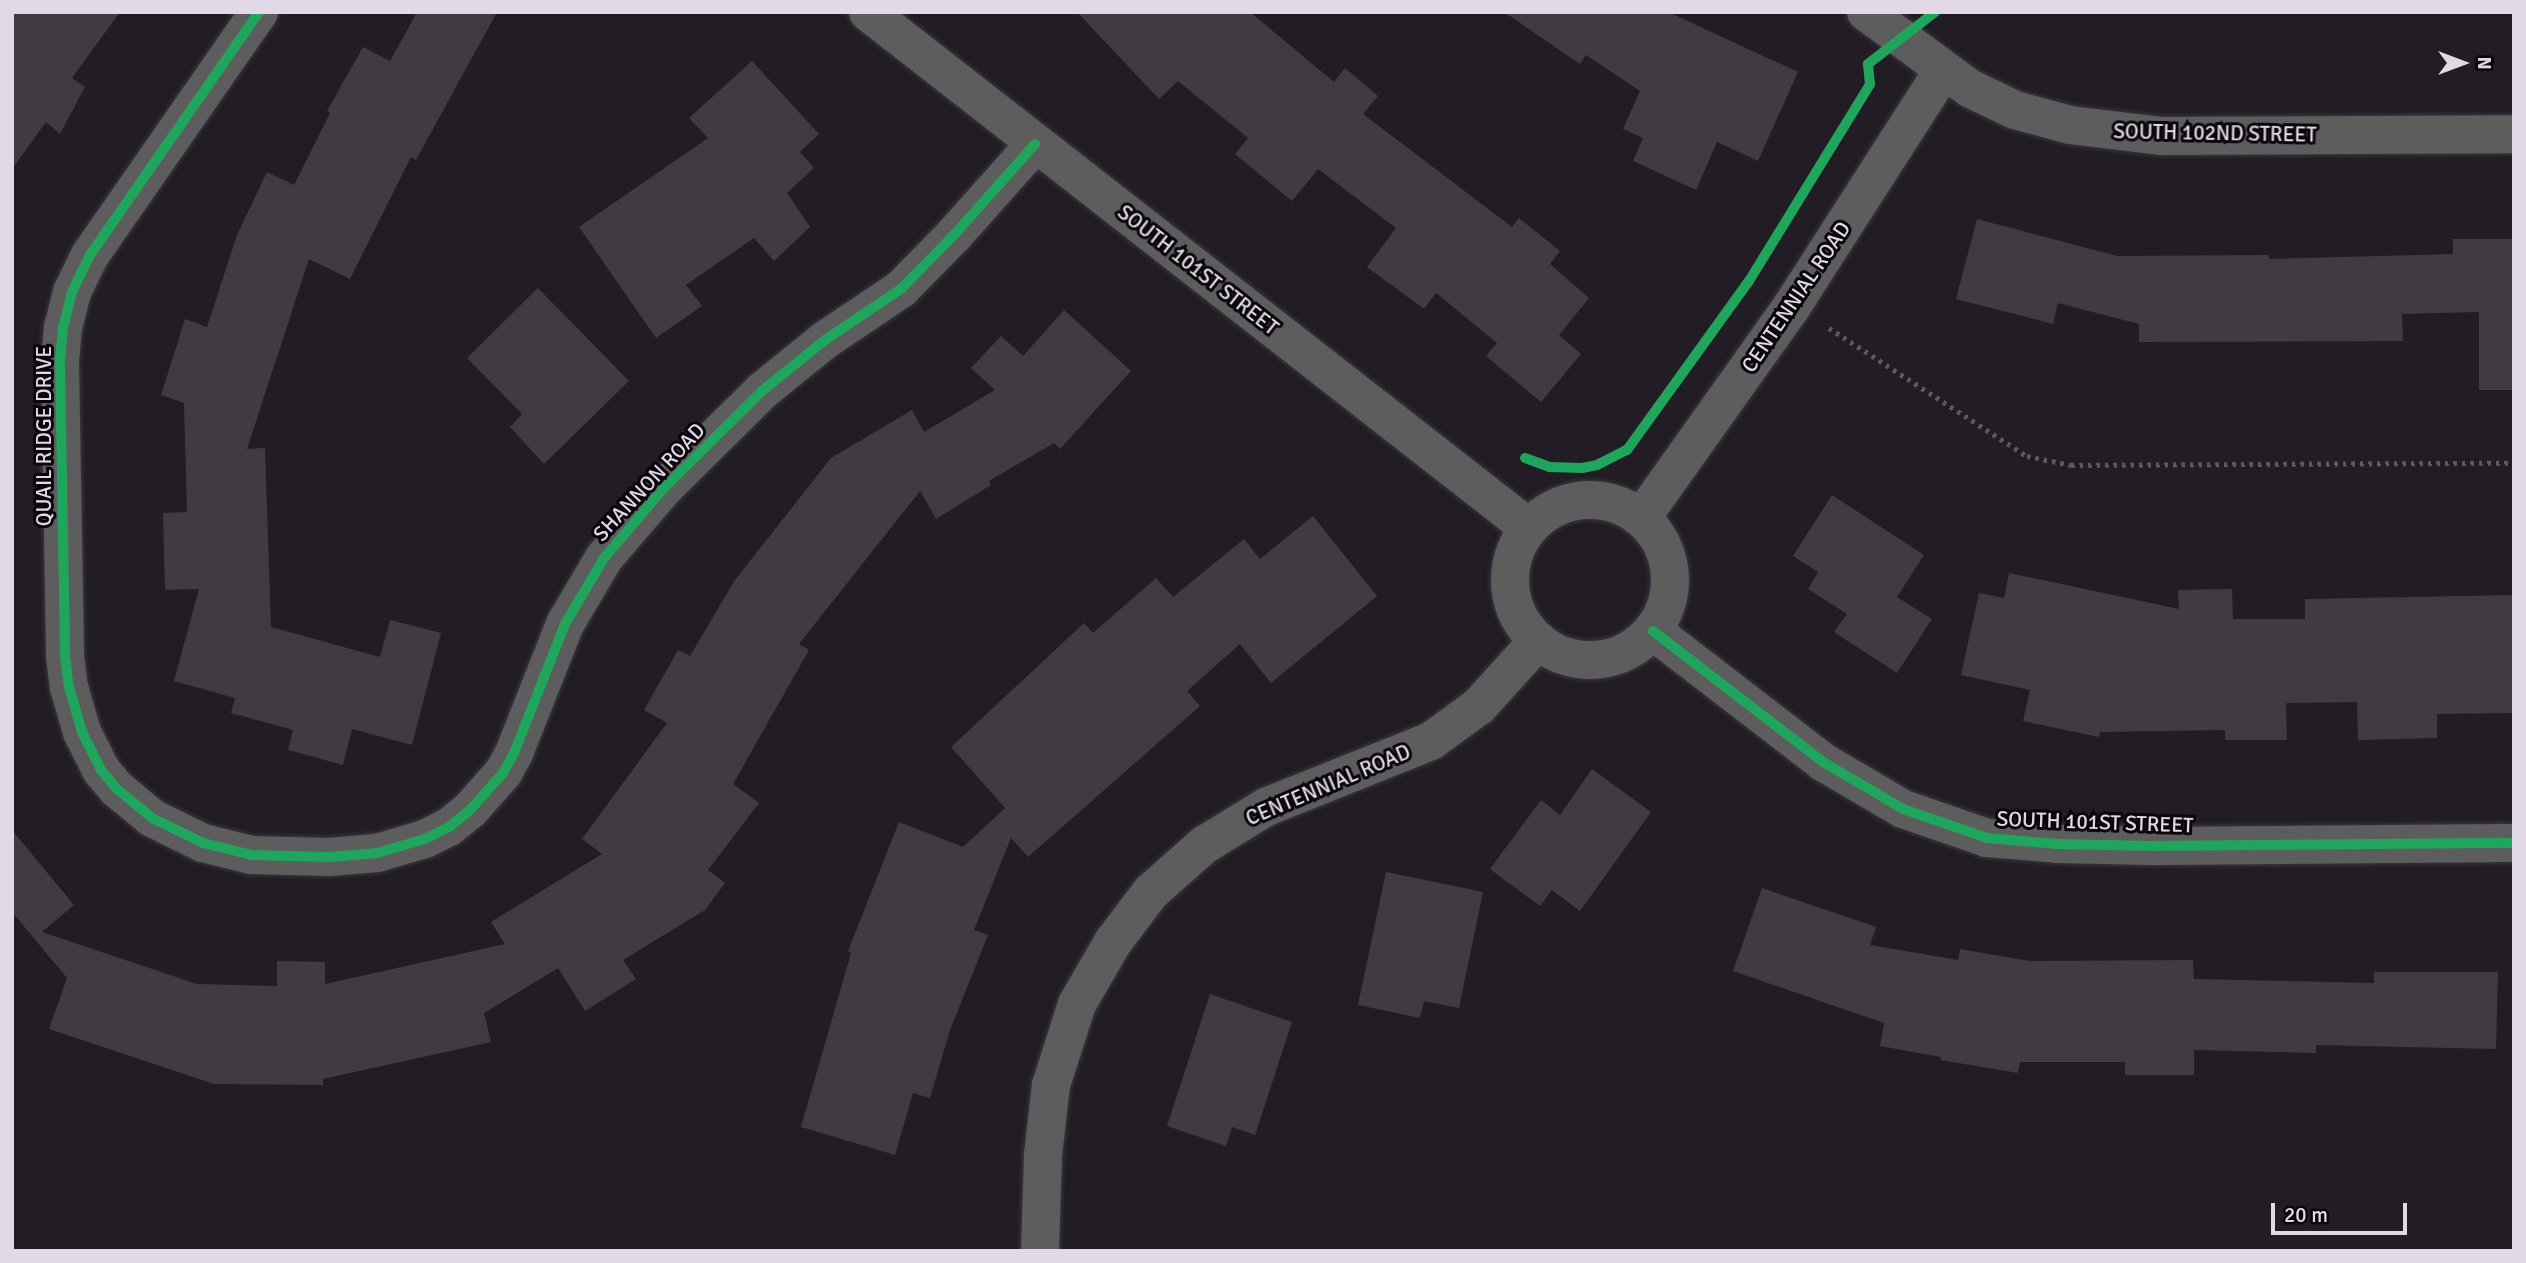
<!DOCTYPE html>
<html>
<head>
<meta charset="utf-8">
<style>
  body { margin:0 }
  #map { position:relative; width:2526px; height:1263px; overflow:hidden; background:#221c25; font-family:Signika,sans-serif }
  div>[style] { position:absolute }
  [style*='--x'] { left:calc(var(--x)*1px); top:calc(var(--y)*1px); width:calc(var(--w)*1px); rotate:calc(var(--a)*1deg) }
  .building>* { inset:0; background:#403b42 }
  .path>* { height:4.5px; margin-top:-2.25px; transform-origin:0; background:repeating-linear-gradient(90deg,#5a595b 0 3.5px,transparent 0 8.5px) }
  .roads { filter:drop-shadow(0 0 2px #3c373f) drop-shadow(0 0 2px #3c373f) }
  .minor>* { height:38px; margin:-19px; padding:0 19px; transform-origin:19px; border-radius:19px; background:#5c5d5c }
  .minor>.ring { margin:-19px; padding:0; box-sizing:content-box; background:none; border:38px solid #5c5d5c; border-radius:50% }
  .cycleway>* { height:10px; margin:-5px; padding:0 5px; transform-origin:5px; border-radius:5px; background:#20a55d }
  span { translate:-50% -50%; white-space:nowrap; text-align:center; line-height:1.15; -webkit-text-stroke:6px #0a060c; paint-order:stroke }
  .street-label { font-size:21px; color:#e1d9e5 }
  .frame { position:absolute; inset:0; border:14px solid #e1d9e5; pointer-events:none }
  .north { position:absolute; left:2428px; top:28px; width:70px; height:70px; -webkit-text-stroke:5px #0a060c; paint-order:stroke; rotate:90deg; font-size:19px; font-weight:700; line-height:28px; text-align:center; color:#e1d9e5 }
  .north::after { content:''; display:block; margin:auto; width:24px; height:32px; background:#e1d9e5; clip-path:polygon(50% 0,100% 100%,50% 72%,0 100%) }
  .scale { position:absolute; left:2271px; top:1203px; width:136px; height:32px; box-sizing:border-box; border:4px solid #e1d9e5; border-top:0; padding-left:9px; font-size:21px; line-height:24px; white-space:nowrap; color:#e1d9e5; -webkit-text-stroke:5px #0a060c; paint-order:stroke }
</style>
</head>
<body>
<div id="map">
  <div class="building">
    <div style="clip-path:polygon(12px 12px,120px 12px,72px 78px,85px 87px,60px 134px,46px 122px,12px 169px)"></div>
    <div style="clip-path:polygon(417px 12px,497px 12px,416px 160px,411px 157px,350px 279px,309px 259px,247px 449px,265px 448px,271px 627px,380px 657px,390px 620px,441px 633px,412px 745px,352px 729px,343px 765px,288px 750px,293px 730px,231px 713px,235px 698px,174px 681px,199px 589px,165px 590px,163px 513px,187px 512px,184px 403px,161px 395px,185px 319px,207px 327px,237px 235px,267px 172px,294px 185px,330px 113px,327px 111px,363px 47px,390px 61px)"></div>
    <div style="clip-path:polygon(1077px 12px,1250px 12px,1334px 82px,1345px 68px,1378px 96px,1363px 114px,1512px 227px,1519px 218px,1560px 251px,1550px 264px,1589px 298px,1559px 335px,1581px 354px,1541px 402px,1486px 356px,1497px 343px,1436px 293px,1424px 309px,1367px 267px,1396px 228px,1318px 169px,1292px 201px,1235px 154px,1248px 138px,1178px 81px,1159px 99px)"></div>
    <div style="clip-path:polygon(1504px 12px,1668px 12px,1798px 72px,1758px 161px,1717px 142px,1696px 190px,1633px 161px,1643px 138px,1623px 129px,1640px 91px,1586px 55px,1580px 64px)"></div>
    <div style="clip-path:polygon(752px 61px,819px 134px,800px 152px,814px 168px,787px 193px,810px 227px,774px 261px,754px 238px,686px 285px,702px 306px,656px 338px,579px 227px,708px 138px,689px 118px)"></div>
    <div style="clip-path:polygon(1977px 219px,2117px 256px,2269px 255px,2269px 259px,2453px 254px,2453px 239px,2514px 239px,2514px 390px,2479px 390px,2479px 312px,2402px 314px,2403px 341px,2139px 342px,2139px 324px,2058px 303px,2053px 324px,1956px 299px)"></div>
    <div style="clip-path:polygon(538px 288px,629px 381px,544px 464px,510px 427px,522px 414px,467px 358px)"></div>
    <div style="clip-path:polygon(1064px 310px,1131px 371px,1060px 449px,1054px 443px,989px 481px,991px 485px,936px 519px,920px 491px,799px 644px,809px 650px,733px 784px,759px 803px,708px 870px,725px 883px,705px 910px,623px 960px,636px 979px,585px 1011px,558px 968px,484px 1013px,491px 1042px,323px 1079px,323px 1085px,214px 1084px,49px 1029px,67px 978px,12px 912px,12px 830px,74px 905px,42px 932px,197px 984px,277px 986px,277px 961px,325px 962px,325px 984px,505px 944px,491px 922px,602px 854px,582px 839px,667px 723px,644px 710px,678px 650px,690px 656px,735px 580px,831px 458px,912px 410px,924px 432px,995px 390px,971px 368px,1001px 336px,1023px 356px)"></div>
    <div style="clip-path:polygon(1832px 495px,1924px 555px,1897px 597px,1932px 619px,1897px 673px,1834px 632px,1847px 614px,1808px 589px,1818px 572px,1793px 556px)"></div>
    <div style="clip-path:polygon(1313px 516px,1377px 596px,1271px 683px,1240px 644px,1187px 691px,1200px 706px,1028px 857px,1011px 838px,974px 930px,988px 935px,950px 1030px,930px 1098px,913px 1093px,895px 1155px,801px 1127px,851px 953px,848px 951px,899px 822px,963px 847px,1005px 808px,951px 747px,1084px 623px,1093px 633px,1156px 578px,1173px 597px,1244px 539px,1260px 559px)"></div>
    <div style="clip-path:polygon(2009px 573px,2179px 609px,2178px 590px,2232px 589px,2233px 619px,2305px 619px,2305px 599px,2514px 595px,2514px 713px,2437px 714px,2437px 738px,2358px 740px,2357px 702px,2286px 703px,2287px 740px,2225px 740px,2225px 730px,2100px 732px,2099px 737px,2023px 721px,2030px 690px,1961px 675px,1979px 593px,2004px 598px)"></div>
    <div style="clip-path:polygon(1592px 769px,1651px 812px,1580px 911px,1552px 890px,1540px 906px,1490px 869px,1541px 800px,1560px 815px)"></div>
    <div style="clip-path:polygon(1386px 872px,1483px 892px,1459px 1008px,1424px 1001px,1420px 1018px,1358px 1005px)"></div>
    <div style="clip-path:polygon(1762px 888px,1876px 927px,1870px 945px,1958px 960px,1960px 949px,2030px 961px,2193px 960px,2194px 979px,2374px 983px,2374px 972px,2498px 972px,2496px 1049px,2316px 1045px,2316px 1053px,2194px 1050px,2194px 1075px,2125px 1075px,2125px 1062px,2020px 1062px,2018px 1073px,1940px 1060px,1941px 1057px,1880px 1046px,1884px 1023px,1733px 971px)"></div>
    <div style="clip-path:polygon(1210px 994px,1292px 1022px,1255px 1135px,1232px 1127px,1226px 1146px,1167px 1126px)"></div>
  </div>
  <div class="path">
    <div style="--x:1829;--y:328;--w:236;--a:32.9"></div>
    <div style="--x:2027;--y:456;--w:45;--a:11.6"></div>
    <div style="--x:2071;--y:465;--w:443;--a:-0.3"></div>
  </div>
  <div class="roads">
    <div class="minor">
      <div style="--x:259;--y:12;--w:296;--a:124.8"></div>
      <div style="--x:90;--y:255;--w:41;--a:115.9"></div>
      <div style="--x:72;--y:292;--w:36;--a:104"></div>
      <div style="--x:63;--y:327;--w:36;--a:95"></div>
      <div style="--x:60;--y:363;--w:293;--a:89"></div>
      <div style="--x:65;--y:656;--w:31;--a:83"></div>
      <div style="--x:69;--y:687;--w:47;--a:73.9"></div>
      <div style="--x:82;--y:732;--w:42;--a:63.4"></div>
      <div style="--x:101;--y:770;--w:25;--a:50"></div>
      <div style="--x:117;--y:789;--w:45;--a:39.6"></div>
      <div style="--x:152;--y:818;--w:57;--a:26.1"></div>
      <div style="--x:203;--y:843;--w:50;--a:13.8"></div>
      <div style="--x:252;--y:855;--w:77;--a:1.5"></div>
      <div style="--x:329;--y:857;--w:48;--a:-4.8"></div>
      <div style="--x:377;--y:853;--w:50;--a:-16.3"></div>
      <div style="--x:425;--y:839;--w:27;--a:-27"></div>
      <div style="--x:449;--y:827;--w:27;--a:-39"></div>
      <div style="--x:470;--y:810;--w:50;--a:-48.3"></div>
      <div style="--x:503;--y:773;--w:23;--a:-61"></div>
      <div style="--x:514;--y:753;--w:139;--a:-68.4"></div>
      <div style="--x:565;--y:624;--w:77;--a:-59.4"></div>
      <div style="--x:604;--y:558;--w:92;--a:-49.4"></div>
      <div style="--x:664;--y:488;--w:138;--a:-44.7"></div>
      <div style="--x:762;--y:391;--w:81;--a:-39"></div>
      <div style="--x:825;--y:340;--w:92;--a:-33.9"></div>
      <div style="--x:901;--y:289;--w:76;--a:-45.5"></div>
      <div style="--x:954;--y:235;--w:122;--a:-48.3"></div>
      <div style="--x:868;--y:12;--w:837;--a:37.97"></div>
      <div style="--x:1866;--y:12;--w:130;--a:36.3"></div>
      <div style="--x:1971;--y:89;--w:49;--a:25.5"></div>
      <div style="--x:2015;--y:110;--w:57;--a:15.3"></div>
      <div style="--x:2070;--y:125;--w:93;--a:6.8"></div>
      <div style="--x:2162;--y:136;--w:352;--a:-0.3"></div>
      <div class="ring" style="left:1510px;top:500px;width:122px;height:122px"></div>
      <div style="--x:1642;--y:517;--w:259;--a:-54.6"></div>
      <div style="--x:1792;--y:306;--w:279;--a:-57.3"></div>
      <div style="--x:1653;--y:631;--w:215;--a:37.6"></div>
      <div style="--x:1823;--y:762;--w:93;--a:30.4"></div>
      <div style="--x:1903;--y:809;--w:89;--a:19"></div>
      <div style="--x:1987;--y:838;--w:71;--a:4.8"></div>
      <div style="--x:2058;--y:844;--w:94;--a:1.2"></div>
      <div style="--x:2152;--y:846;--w:362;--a:-0.5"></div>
      <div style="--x:1040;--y:1251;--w:96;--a:-88.2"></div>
      <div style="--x:1043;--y:1155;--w:70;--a:-83.5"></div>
      <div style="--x:1051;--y:1085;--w:85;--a:-72.2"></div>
      <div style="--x:1077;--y:1004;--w:72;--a:-59.9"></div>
      <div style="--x:1113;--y:942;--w:63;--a:-52.8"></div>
      <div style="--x:1151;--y:892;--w:71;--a:-41.6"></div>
      <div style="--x:1204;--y:845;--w:73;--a:-31.5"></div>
      <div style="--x:1266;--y:807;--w:178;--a:-21.8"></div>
      <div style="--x:1431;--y:741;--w:59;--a:-36.1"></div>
      <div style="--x:1479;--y:706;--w:88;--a:-47.8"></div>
    </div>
  </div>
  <div class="cycleway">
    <div style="--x:259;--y:12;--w:296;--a:124.8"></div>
    <div style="--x:90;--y:255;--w:41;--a:115.9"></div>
    <div style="--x:72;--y:292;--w:36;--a:104"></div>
    <div style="--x:63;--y:327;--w:36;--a:95"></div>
    <div style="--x:60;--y:363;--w:293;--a:89"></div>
    <div style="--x:65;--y:656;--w:31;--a:83"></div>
    <div style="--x:69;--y:687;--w:47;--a:73.9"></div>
    <div style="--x:82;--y:732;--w:42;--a:63.4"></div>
    <div style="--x:101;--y:770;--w:25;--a:50"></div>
    <div style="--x:117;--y:789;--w:45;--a:39.6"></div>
    <div style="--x:152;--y:818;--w:57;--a:26.1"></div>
    <div style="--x:203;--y:843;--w:50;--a:13.8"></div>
    <div style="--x:252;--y:855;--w:77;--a:1.5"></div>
    <div style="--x:329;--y:857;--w:48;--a:-4.8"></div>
    <div style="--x:377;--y:853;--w:50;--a:-16.3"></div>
    <div style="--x:425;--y:839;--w:27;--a:-27"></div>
    <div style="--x:449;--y:827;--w:27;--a:-39"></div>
    <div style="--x:470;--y:810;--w:50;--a:-48.3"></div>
    <div style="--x:503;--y:773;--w:23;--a:-61"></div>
    <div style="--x:514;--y:753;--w:139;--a:-68.4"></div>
    <div style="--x:565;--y:624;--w:77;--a:-59.4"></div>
    <div style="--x:604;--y:558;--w:92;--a:-49.4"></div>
    <div style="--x:664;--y:488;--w:138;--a:-44.7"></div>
    <div style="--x:762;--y:391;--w:81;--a:-39"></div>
    <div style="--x:825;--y:340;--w:92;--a:-33.9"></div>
    <div style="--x:901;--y:289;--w:76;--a:-45.5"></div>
    <div style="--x:954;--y:235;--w:122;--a:-48.3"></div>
    <div style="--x:1525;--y:458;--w:27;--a:20"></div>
    <div style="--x:1550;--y:467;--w:32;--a:2"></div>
    <div style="--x:1582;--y:468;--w:15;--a:-11"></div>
    <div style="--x:1597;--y:465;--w:34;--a:-27"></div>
    <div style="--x:1627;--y:450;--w:208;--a:-54.2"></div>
    <div style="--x:1749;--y:281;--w:231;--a:-58.4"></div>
    <div style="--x:1870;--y:84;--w:20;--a:-96"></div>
    <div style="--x:1868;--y:64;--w:85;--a:-37.8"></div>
    <div style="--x:1653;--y:631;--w:215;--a:37.6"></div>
    <div style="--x:1823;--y:762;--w:93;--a:30.4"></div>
    <div style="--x:1903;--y:809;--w:89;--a:19"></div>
    <div style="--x:1987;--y:838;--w:71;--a:4.8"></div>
    <div style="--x:2058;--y:844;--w:94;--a:1.2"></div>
    <div style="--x:2152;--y:846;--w:362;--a:-0.5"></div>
  </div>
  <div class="street-label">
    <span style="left:2215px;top:133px;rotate:1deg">SOUTH 102ND STREET</span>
    <span style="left:1198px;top:270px;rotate:38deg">SOUTH 101ST STREET</span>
    <span style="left:1796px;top:297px;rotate:-56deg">CENTENNIAL ROAD</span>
    <span style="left:44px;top:436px;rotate:-90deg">QUAIL RIDGE DRIVE</span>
    <span style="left:649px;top:482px;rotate:-47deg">SHANNON ROAD</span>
    <span style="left:1328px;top:785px;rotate:-23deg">CENTENNIAL ROAD</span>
    <span style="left:2095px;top:822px;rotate:2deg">SOUTH 101ST STREET</span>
  </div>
  <div class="frame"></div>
  <div class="north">N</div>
  <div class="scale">20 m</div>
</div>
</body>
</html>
